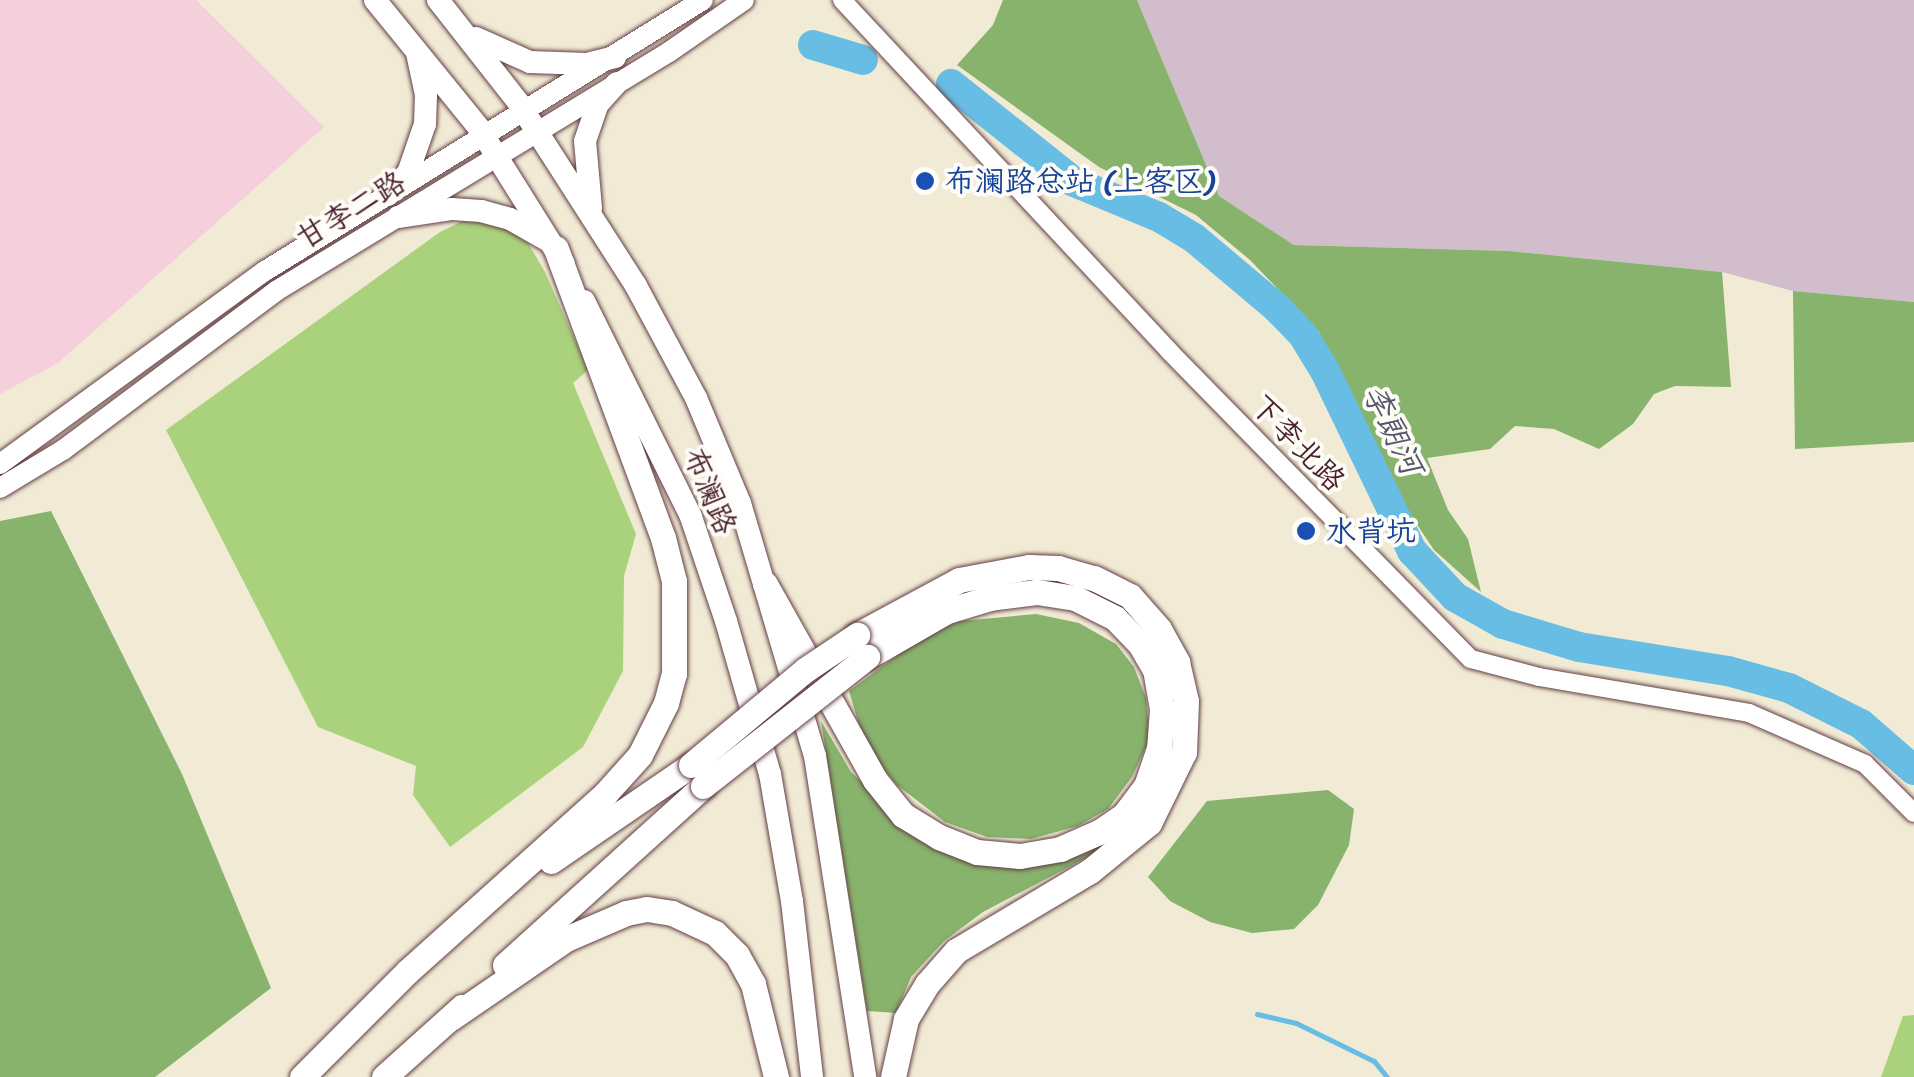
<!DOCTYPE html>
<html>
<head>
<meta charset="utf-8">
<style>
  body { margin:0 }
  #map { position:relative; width:1914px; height:1077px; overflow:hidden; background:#f1ebd5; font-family:Sriracha,"LXGW WenKai TC",sans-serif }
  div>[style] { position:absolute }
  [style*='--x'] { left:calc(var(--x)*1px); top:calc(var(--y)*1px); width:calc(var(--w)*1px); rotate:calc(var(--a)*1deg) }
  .built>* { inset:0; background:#f5cfdb }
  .industrial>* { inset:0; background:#d1bdcc }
  .green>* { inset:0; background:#aad17c }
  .forest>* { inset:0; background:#87b36c }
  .stream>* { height:5px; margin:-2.5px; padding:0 2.5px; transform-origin:2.5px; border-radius:2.5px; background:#67bde4 }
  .river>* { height:30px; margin:-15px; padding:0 15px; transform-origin:15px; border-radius:15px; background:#67bde4 }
  .roads { filter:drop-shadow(0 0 2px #633e44) drop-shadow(0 0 2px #633e44) }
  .tertiary>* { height:18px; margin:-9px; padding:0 9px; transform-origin:9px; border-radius:9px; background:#fff }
  .secondary>* { height:20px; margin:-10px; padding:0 10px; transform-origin:10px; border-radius:10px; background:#fff }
  .primary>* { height:22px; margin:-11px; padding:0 11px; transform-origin:11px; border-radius:11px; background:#fff }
  .motorway>* { height:25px; margin:-12.5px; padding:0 12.5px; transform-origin:12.5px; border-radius:12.5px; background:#fff }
  .bridges { filter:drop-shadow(0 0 2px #633e44) drop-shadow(0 0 2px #633e44) }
  .motorway-bridge>* { height:25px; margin:-12.5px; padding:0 12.5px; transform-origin:12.5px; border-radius:12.5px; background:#fff }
  .dots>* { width:28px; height:28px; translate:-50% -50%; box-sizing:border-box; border:5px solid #fdfcf7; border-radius:50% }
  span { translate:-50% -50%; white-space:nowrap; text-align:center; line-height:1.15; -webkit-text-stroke:8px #fdfcf7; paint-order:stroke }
  .transit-label { font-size:30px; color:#164399 }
  .left { translate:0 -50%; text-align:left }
  .street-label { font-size:30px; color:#4a1f2b }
  .water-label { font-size:32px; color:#54566c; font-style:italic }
</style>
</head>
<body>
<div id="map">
  <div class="built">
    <div style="clip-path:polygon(0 0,196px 0,324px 127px,58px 363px,0 394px)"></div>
  </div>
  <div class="industrial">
    <div style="clip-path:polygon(1137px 0,1914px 0,1914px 302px,1793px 291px,1722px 272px,1509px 251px,1294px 245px,1219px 196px)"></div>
  </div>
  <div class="green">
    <div style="clip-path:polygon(467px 219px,495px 219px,528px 243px,545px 272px,588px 370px,573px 383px,636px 534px,624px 576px,623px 671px,583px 747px,450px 847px,413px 795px,416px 766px,318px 727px,166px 430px,440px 232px)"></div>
    <div style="clip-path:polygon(1914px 1015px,1914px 1077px,1881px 1077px,1903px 1016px)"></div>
  </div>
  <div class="forest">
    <div style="clip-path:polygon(1003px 0,1137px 0,1219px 196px,1294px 245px,1509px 251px,1722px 272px,1731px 387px,1675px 386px,1654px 394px,1633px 424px,1599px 449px,1554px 429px,1515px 426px,1490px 449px,1427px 458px,1448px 510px,1468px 539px,1481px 592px,1434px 550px,1400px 499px,1319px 332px,1250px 260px,1196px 215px,1099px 167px,957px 65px,993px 25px)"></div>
    <div style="clip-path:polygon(1793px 291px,1914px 302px,1914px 442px,1795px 449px)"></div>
    <div style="clip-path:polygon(51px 511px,182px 774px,271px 988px,155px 1077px,0 1077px,0 521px)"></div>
    <div style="clip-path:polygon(1036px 614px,1079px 623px,1116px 644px,1134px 667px,1146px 698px,1150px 738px,1132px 777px,1108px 809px,1078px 826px,1031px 839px,987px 837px,945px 822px,897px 785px,866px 748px,849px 691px,922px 637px,960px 621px)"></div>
    <div style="clip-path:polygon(821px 721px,851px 772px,891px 811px,986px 862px,1118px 836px,1101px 850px,983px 912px,944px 941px,911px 977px,896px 1013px,867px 1011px)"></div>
    <div style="clip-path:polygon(1328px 790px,1354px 809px,1349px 845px,1318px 905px,1294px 929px,1252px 933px,1210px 922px,1170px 901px,1148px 877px,1207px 801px)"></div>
  </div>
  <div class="stream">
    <div style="--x:1257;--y:1014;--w:40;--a:13"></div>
    <div style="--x:1296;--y:1023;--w:87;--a:26"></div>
    <div style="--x:1374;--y:1061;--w:21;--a:51"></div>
  </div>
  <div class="river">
    <div style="--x:813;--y:45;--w:52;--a:16.7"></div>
    <div style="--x:951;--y:84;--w:157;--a:38.5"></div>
    <div style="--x:1074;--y:182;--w:92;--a:22.4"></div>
    <div style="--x:1159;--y:217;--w:41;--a:31"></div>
    <div style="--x:1194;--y:238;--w:109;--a:40.1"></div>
    <div style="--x:1277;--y:308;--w:37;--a:46"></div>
    <div style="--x:1303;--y:335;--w:42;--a:58.6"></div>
    <div style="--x:1325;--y:371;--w:200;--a:64.2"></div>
    <div style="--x:1412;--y:551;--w:63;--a:46.9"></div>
    <div style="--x:1455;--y:597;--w:55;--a:29.4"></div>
    <div style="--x:1503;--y:624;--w:79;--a:16.8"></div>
    <div style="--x:1579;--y:647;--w:151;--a:9.2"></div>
    <div style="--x:1728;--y:671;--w:63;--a:15.6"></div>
    <div style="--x:1789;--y:688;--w:80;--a:26.6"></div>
    <div style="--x:1861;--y:724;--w:70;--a:41"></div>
  </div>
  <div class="roads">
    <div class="tertiary">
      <div style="--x:842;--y:0;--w:480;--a:47"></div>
      <div style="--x:1169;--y:351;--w:431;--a:45.6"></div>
      <div style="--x:1471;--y:659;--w:70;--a:14.8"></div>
      <div style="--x:1539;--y:677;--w:213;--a:9.7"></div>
      <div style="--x:1749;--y:713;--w:127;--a:23.7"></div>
      <div style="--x:1865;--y:764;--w:69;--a:45"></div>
    </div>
    <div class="secondary">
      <div style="--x:0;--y:464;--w:328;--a:-36.1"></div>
      <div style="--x:265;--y:271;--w:515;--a:-31.75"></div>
      <div style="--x:0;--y:488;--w:74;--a:-31.1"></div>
      <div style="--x:63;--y:450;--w:266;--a:-36.7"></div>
      <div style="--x:276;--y:291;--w:460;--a:-31.3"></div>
      <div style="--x:669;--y:52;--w:91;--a:-34.7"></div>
    </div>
    <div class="primary">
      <div style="--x:375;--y:0;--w:165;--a:50.9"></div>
      <div style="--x:479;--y:128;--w:160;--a:58"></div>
      <div style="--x:438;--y:0;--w:130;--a:51.9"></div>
      <div style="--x:518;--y:102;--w:219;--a:57.3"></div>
      <div style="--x:636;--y:286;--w:127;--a:61.8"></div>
      <div style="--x:696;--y:398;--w:114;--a:67.3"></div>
      <div style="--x:740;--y:503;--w:264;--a:73.5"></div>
      <div style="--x:815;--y:756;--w:325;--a:81.1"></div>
      <div style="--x:476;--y:38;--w:59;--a:24"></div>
      <div style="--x:530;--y:62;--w:57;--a:2"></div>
      <div style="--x:587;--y:64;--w:29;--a:-14"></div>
      <div style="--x:388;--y:195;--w:30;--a:-48"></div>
      <div style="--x:408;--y:173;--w:52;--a:-70.9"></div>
      <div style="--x:425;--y:124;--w:29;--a:-88"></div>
      <div style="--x:426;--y:95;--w:43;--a:-102.1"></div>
      <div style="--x:591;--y:208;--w:67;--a:-95.1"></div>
      <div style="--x:585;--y:141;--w:39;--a:-71"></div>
      <div style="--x:598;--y:104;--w:28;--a:-48"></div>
      <div style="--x:398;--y:217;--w:55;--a:-8.4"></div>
      <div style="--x:452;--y:209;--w:29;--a:4"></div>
      <div style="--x:481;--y:211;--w:30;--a:15"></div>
      <div style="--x:510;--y:219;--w:43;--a:29.6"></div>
      <div style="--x:584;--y:301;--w:241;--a:63.6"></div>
      <div style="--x:691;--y:517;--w:110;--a:71.4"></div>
      <div style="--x:726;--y:621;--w:159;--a:74"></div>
      <div style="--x:770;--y:774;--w:129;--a:80.2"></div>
      <div style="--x:792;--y:901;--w:177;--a:83.5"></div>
    </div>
    <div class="motorway">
      <div style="--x:765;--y:584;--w:225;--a:60.7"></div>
      <div style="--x:875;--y:780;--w:45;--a:51.3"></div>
      <div style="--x:903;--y:815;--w:42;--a:31.4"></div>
      <div style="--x:939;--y:837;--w:41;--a:21.5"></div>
      <div style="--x:977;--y:852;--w:43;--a:5.3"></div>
      <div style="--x:1020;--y:856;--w:41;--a:-9.9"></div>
      <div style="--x:1060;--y:849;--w:43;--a:-23.6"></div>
      <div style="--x:1099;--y:832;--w:30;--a:-34"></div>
      <div style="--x:1124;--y:815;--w:36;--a:-53"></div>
      <div style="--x:1146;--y:786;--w:39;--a:-71"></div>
      <div style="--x:1159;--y:749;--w:40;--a:-85.7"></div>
      <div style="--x:1162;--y:709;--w:40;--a:-100"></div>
      <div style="--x:1155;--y:670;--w:30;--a:-120"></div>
      <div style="--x:1140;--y:644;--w:36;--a:-134"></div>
      <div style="--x:1115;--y:618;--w:45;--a:-153.4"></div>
      <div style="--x:1075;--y:598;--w:39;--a:-171"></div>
      <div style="--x:1036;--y:592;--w:46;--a:172.6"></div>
      <div style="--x:990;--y:598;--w:45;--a:163.2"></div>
      <div style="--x:947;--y:611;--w:92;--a:150.1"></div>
      <div style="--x:857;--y:635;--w:116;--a:-28.3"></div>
      <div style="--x:959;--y:580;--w:71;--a:-10.5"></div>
      <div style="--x:1029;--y:567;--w:29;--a:2"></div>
      <div style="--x:1058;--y:568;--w:37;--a:16"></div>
      <div style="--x:1094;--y:578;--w:40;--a:26.6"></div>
      <div style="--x:1130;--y:596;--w:44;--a:48.7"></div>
      <div style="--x:1159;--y:629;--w:38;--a:61"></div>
      <div style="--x:1177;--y:662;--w:40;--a:77"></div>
      <div style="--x:1186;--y:701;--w:51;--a:92.2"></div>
      <div style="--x:1184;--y:752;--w:79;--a:116.2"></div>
      <div style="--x:1149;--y:823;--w:76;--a:140.9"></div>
      <div style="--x:1090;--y:871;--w:156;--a:149.2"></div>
      <div style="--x:956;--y:951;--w:44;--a:131.3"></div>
      <div style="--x:927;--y:984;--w:41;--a:121"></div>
      <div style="--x:906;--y:1019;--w:59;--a:102.6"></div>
      <div style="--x:551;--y:861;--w:170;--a:-34.4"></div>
      <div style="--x:505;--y:965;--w:267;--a:-42.1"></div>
      <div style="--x:451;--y:1018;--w:140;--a:-34.5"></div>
      <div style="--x:566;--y:939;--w:65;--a:-23.4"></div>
      <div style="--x:626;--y:913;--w:21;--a:-11"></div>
      <div style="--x:647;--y:909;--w:25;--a:9"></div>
      <div style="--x:672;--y:913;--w:47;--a:24.9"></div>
      <div style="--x:715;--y:933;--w:31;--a:45"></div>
      <div style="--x:737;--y:955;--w:33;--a:61"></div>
      <div style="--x:753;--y:984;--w:96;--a:76.1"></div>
      <div style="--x:302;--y:1077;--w:150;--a:-45"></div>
      <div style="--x:408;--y:971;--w:265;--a:-41.9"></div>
      <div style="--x:605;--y:794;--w:52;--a:-48.1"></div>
      <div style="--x:640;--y:755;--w:58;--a:-63.4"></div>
      <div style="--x:666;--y:703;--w:30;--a:-75"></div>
      <div style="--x:674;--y:674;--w:93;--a:-90"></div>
      <div style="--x:674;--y:581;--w:44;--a:-104.3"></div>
      <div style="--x:663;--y:538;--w:309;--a:-110.3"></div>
      <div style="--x:384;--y:1077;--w:105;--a:-41.9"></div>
    </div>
  </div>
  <div class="bridges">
    <div class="motorway-bridge">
      <div style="--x:691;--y:765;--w:148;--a:-39.8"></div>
      <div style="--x:805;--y:670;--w:63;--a:-33.9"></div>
      <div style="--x:703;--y:786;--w:209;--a:-38.2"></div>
    </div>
  </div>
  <div class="dots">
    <div style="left:925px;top:181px;background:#1a4fb4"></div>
    <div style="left:1306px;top:531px;background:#1a4fb4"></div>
  </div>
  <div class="transit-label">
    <span class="left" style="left:945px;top:181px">布澜路总站 (上客区)</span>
    <span class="left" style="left:1326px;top:531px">水背坑</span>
  </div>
  <div class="street-label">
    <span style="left:351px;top:210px;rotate:-31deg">甘李二路</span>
    <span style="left:1298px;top:443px;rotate:46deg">下李北路</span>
    <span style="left:710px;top:491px;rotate:67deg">布澜路</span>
  </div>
  <div class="water-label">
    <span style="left:1392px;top:430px;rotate:64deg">李朗河</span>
  </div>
</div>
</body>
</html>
